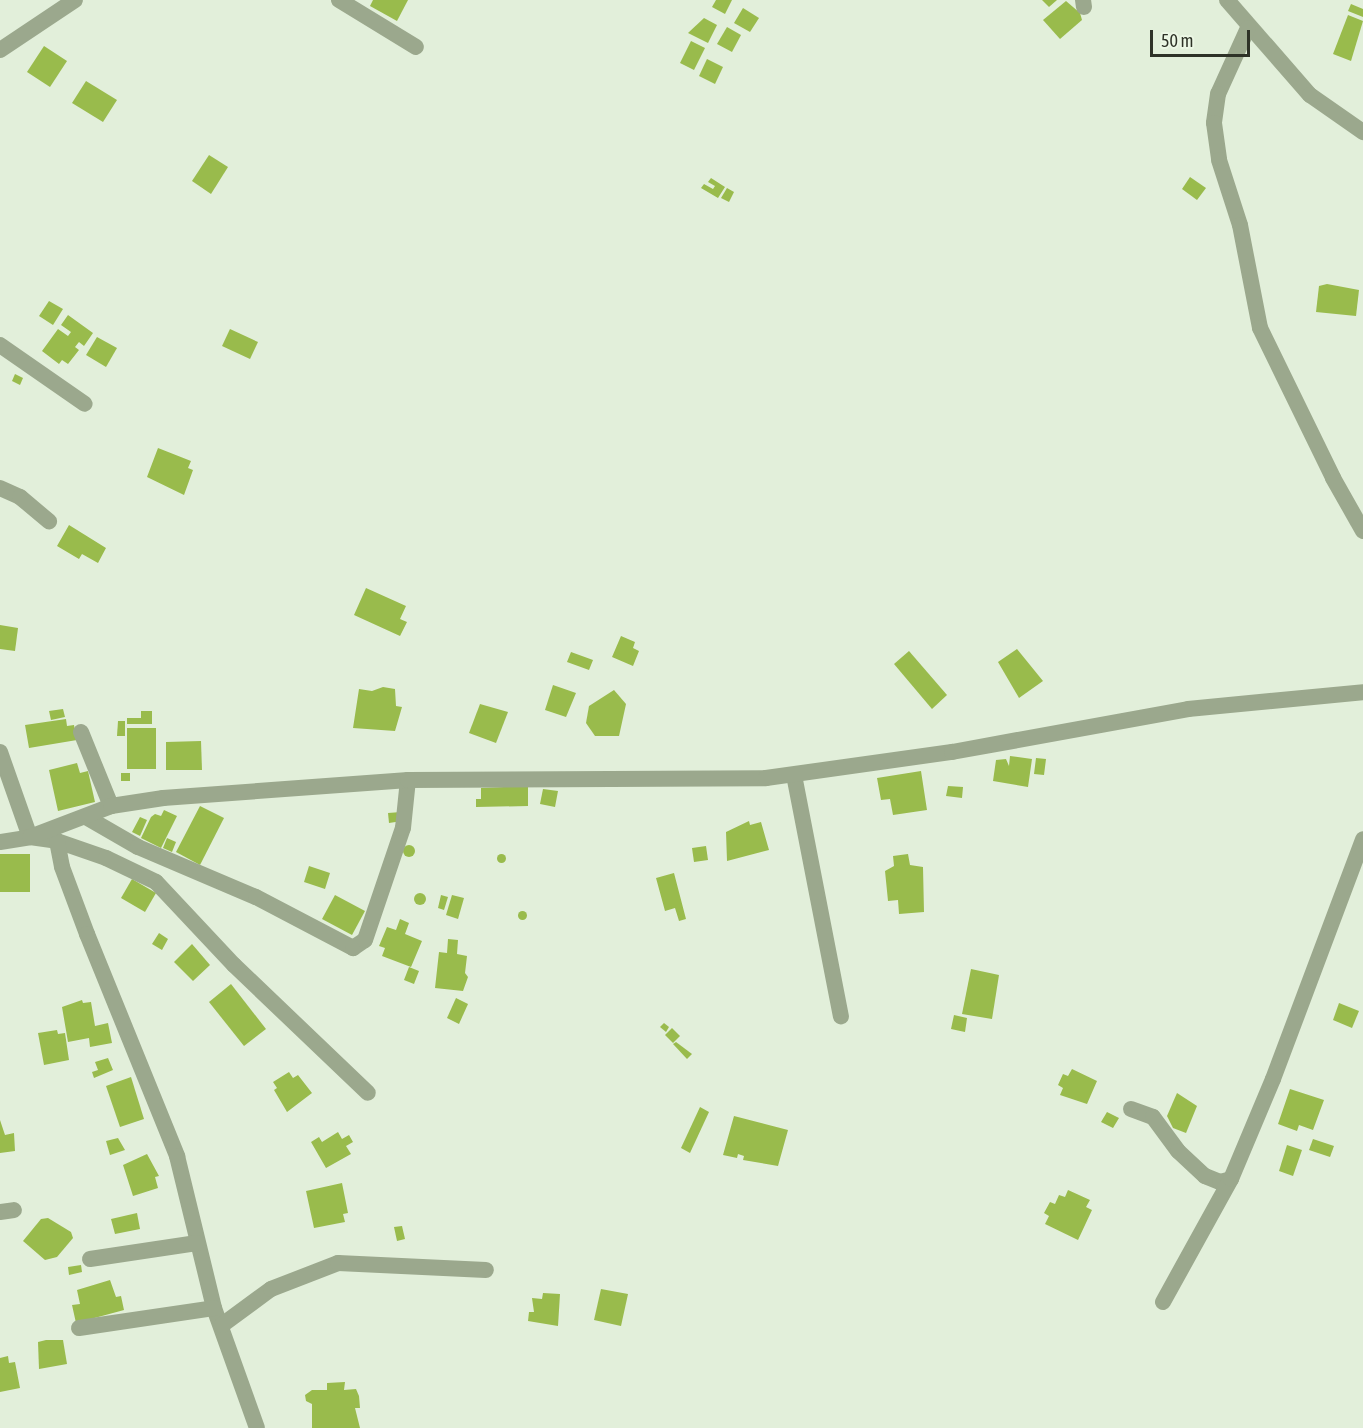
<!DOCTYPE html>
<html>
<head>
<meta charset="utf-8">
<style>
  body { margin:0 }
  #map { position:relative; width:1363px; height:1428px; overflow:hidden; background:#e2efda; font-family:"Asap Condensed",sans-serif }
  div>[style] { position:absolute }
  [style*='--x'] { left:calc(var(--x)*1px); top:calc(var(--y)*1px); width:calc(var(--w)*1px); rotate:calc(var(--a)*1deg) }
  .building>* { inset:0; background:#99bb4c }
  .round { border-radius:50% }
  .minor>* { height:16px; margin:-8px; padding:0 8px; transform-origin:8px; border-radius:8px; background:#9ba88d }
  span { translate:-50% -50%; white-space:nowrap; text-align:center; line-height:1.15; -webkit-text-stroke:6px #ecf7e5; paint-order:stroke }
  .scale { position:absolute; left:1150px; top:30px; width:100px; height:27px; box-sizing:border-box; border:3px solid #2e3227; border-top:0; padding-left:8px; font-size:18px; line-height:21px; white-space:nowrap; color:#2e3227; -webkit-text-stroke:4px #ecf7e5; paint-order:stroke }
</style>
</head>
<body>
<div id="map">
  <div class="building">
    <div style="clip-path:polygon(373px 0,408px 0,397px 21px,370px 6px)"></div>
    <div style="clip-path:polygon(716px 0,732px 0,725px 14px,712px 7px)"></div>
    <div style="clip-path:polygon(1042px 0,1057px 0,1049px 7px)"></div>
    <div style="clip-path:polygon(1066px 1px,1080px 13px,1082px 20px,1060px 39px,1043px 20px)"></div>
    <div style="clip-path:polygon(1351px 4px,1363px 9px,1363px 17px,1348px 11px)"></div>
    <div style="clip-path:polygon(743px 8px,759px 18px,750px 32px,734px 23px)"></div>
    <div style="clip-path:polygon(1348px 15px,1363px 21px,1351px 61px,1333px 54px)"></div>
    <div style="clip-path:polygon(704px 18px,717px 25px,708px 43px,688px 33px)"></div>
    <div style="clip-path:polygon(727px 27px,741px 35px,732px 52px,717px 44px)"></div>
    <div style="clip-path:polygon(691px 41px,705px 48px,694px 70px,680px 63px)"></div>
    <div style="clip-path:polygon(44px 46px,67px 61px,50px 87px,27px 72px)"></div>
    <div style="clip-path:polygon(707px 59px,723px 67px,715px 84px,699px 76px)"></div>
    <div style="clip-path:polygon(86px 81px,117px 100px,103px 122px,72px 103px)"></div>
    <div style="clip-path:polygon(209px 155px,228px 167px,211px 194px,192px 181px)"></div>
    <div style="clip-path:polygon(1190px 177px,1206px 188px,1197px 200px,1182px 189px)"></div>
    <div style="clip-path:polygon(711px 178px,725px 187px,718px 198px,701px 188px,704px 184px,713px 189px,715px 186px,708px 182px)"></div>
    <div style="clip-path:polygon(727px 188px,734px 192px,729px 202px,721px 198px)"></div>
    <div style="clip-path:polygon(1327px 284px,1359px 290px,1356px 316px,1316px 312px,1319px 286px)"></div>
    <div style="clip-path:polygon(49px 301px,63px 309px,53px 325px,39px 316px)"></div>
    <div style="clip-path:polygon(68px 315px,93px 333px,84px 346px,79px 342px,75px 347px,79px 350px,68px 364px,62px 360px,59px 364px,42px 351px,58px 329px,68px 336px,71px 332px,61px 325px)"></div>
    <div style="clip-path:polygon(230px 329px,258px 342px,250px 359px,222px 346px)"></div>
    <div style="clip-path:polygon(97px 337px,117px 348px,106px 367px,86px 355px)"></div>
    <div style="clip-path:polygon(15px 374px,23px 378px,20px 385px,12px 381px)"></div>
    <div style="clip-path:polygon(158px 448px,191px 461px,188px 468px,193px 470px,184px 495px,147px 477px)"></div>
    <div style="clip-path:polygon(69px 525px,106px 548px,98px 563px,82px 554px,79px 559px,57px 546px)"></div>
    <div style="clip-path:polygon(366px 588px,406px 606px,400px 619px,407px 622px,400px 636px,354px 615px)"></div>
    <div style="clip-path:polygon(0 625px,18px 628px,15px 651px,0 649px)"></div>
    <div style="clip-path:polygon(621px 636px,635px 642px,633px 648px,639px 651px,633px 666px,612px 657px)"></div>
    <div style="clip-path:polygon(1017px 649px,1043px 681px,1019px 698px,998px 662px)"></div>
    <div style="clip-path:polygon(909px 651px,947px 695px,932px 709px,894px 664px)"></div>
    <div style="clip-path:polygon(571px 652px,593px 660px,589px 670px,567px 662px)"></div>
    <div style="clip-path:polygon(553px 685px,576px 693px,566px 717px,545px 710px)"></div>
    <div style="clip-path:polygon(383px 687px,395px 689px,396px 706px,402px 707px,395px 731px,353px 728px,359px 689px,372px 691px)"></div>
    <div style="clip-path:polygon(614px 690px,626px 704px,619px 736px,595px 736px,586px 723px,589px 706px)"></div>
    <div style="clip-path:polygon(480px 704px,508px 712px,496px 743px,469px 733px)"></div>
    <div style="clip-path:polygon(63px 709px,65px 717px,51px 720px,49px 711px)"></div>
    <div style="clip-path:polygon(141px 711px,152px 711px,152px 724px,127px 724px,127px 718px,141px 718px)"></div>
    <div style="clip-path:polygon(66px 719px,67px 726px,74px 725px,77px 740px,29px 748px,25px 725px)"></div>
    <div style="clip-path:polygon(118px 721px,125px 721px,125px 736px,117px 736px)"></div>
    <div style="clip-path:polygon(127px 728px,156px 728px,156px 769px,127px 769px)"></div>
    <div style="clip-path:polygon(201px 741px,202px 770px,166px 770px,166px 742px)"></div>
    <div style="clip-path:polygon(1010px 756px,1032px 759px,1028px 787px,993px 781px,996px 760px,1006px 759px,1009px 766px)"></div>
    <div style="clip-path:polygon(1036px 758px,1046px 759px,1044px 775px,1034px 774px)"></div>
    <div style="clip-path:polygon(77px 763px,80px 773px,88px 771px,95px 802px,58px 811px,49px 770px)"></div>
    <div style="clip-path:polygon(921px 771px,927px 810px,893px 815px,890px 799px,881px 800px,877px 778px)"></div>
    <div style="clip-path:polygon(121px 773px,130px 773px,130px 781px,121px 781px)"></div>
    <div style="clip-path:polygon(528px 786px,528px 806px,476px 807px,476px 799px,481px 799px,481px 788px)"></div>
    <div style="clip-path:polygon(948px 786px,963px 787px,962px 798px,946px 796px)"></div>
    <div style="clip-path:polygon(543px 789px,558px 791px,555px 807px,540px 804px)"></div>
    <div style="clip-path:polygon(200px 806px,224px 818px,200px 865px,176px 852px)"></div>
    <div style="clip-path:polygon(164px 810px,177px 816px,161px 848px,141px 838px,151px 817px,155px 814px,161px 816px)"></div>
    <div style="clip-path:polygon(401px 812px,402px 821px,389px 823px,388px 813px)"></div>
    <div style="clip-path:polygon(140px 817px,147px 820px,140px 836px,132px 832px)"></div>
    <div style="clip-path:polygon(749px 821px,750px 825px,761px 822px,769px 850px,727px 861px,726px 832px)"></div>
    <div style="clip-path:polygon(167px 838px,176px 842px,172px 852px,163px 848px)"></div>
    <div class="round" style="left:403px;top:845px;width:12px;height:12px"></div>
    <div style="clip-path:polygon(706px 846px,708px 860px,694px 862px,692px 848px)"></div>
    <div class="round" style="left:496.5px;top:853.5px;width:9px;height:9px"></div>
    <div style="clip-path:polygon(0 854px,30px 854px,30px 892px,0 892px)"></div>
    <div style="clip-path:polygon(908px 854px,910px 865px,923px 867px,924px 912px,899px 914px,898px 900px,888px 901px,885px 871px,894px 866px,893px 856px)"></div>
    <div style="clip-path:polygon(309px 866px,330px 873px,325px 889px,304px 882px)"></div>
    <div style="clip-path:polygon(674px 873px,686px 919px,679px 921px,675px 908px,665px 911px,656px 878px)"></div>
    <div style="clip-path:polygon(132px 879px,156px 893px,145px 912px,121px 898px)"></div>
    <div class="round" style="left:414px;top:893px;width:12px;height:12px"></div>
    <div style="clip-path:polygon(335px 895px,365px 911px,352px 935px,322px 919px)"></div>
    <div style="clip-path:polygon(441px 895px,448px 897px,444px 910px,438px 908px)"></div>
    <div style="clip-path:polygon(452px 895px,464px 898px,458px 919px,446px 915px)"></div>
    <div class="round" style="left:517.5px;top:910.5px;width:9px;height:9px"></div>
    <div style="clip-path:polygon(400px 919px,409px 923px,405px 934px,422px 941px,411px 967px,382px 956px,385px 948px,379px 946px,387px 927px,396px 930px)"></div>
    <div style="clip-path:polygon(159px 933px,168px 939px,162px 950px,152px 944px)"></div>
    <div style="clip-path:polygon(448px 939px,458px 940px,457px 954px,467px 956px,465px 973px,468px 977px,463px 991px,435px 988px,439px 952px,447px 953px)"></div>
    <div style="clip-path:polygon(192px 944px,210px 965px,193px 981px,174px 962px)"></div>
    <div style="clip-path:polygon(409px 967px,419px 971px,414px 984px,404px 980px)"></div>
    <div style="clip-path:polygon(971px 969px,999px 975px,992px 1019px,962px 1014px)"></div>
    <div style="clip-path:polygon(231px 984px,266px 1029px,244px 1046px,209px 1002px)"></div>
    <div style="clip-path:polygon(456px 998px,468px 1004px,459px 1024px,447px 1018px)"></div>
    <div style="clip-path:polygon(82px 1000px,83px 1003px,91px 1002px,95px 1026px,108px 1023px,112px 1043px,90px 1047px,89px 1038px,68px 1042px,62px 1007px)"></div>
    <div style="clip-path:polygon(1339px 1003px,1359px 1011px,1352px 1028px,1333px 1020px)"></div>
    <div style="clip-path:polygon(954px 1015px,967px 1018px,965px 1032px,951px 1029px)"></div>
    <div style="clip-path:polygon(664px 1023px,669px 1027px,666px 1032px,660px 1027px)"></div>
    <div style="clip-path:polygon(672px 1028px,680px 1036px,673px 1043px,665px 1035px)"></div>
    <div style="clip-path:polygon(57px 1030px,58px 1034px,65px 1033px,69px 1060px,44px 1065px,38px 1033px)"></div>
    <div style="clip-path:polygon(676px 1042px,692px 1054px,687px 1059px,673px 1044px)"></div>
    <div style="clip-path:polygon(108px 1058px,113px 1070px,94px 1078px,92px 1072px,98px 1070px,95px 1062px)"></div>
    <div style="clip-path:polygon(1072px 1069px,1097px 1081px,1087px 1104px,1060px 1095px,1063px 1088px,1058px 1085px,1063px 1074px,1068px 1076px)"></div>
    <div style="clip-path:polygon(289px 1072px,293px 1078px,298px 1075px,312px 1093px,287px 1112px,274px 1090px,277px 1088px,273px 1082px)"></div>
    <div style="clip-path:polygon(131px 1077px,144px 1119px,120px 1127px,106px 1086px)"></div>
    <div style="clip-path:polygon(1290px 1089px,1324px 1100px,1313px 1130px,1299px 1125px,1297px 1131px,1278px 1124px)"></div>
    <div style="clip-path:polygon(1177px 1093px,1197px 1106px,1186px 1133px,1173px 1128px,1167px 1116px)"></div>
    <div style="clip-path:polygon(700px 1107px,709px 1112px,690px 1153px,681px 1148px)"></div>
    <div style="clip-path:polygon(1107px 1112px,1119px 1118px,1113px 1128px,1101px 1122px)"></div>
    <div style="clip-path:polygon(734px 1116px,788px 1130px,778px 1166px,743px 1160px,744px 1156px,738px 1154px,737px 1158px,723px 1155px)"></div>
    <div style="clip-path:polygon(0 1120px,5px 1135px,14px 1133px,15px 1151px,0 1153px)"></div>
    <div style="clip-path:polygon(338px 1132px,342px 1139px,349px 1135px,353px 1142px,346px 1146px,351px 1154px,326px 1168px,311px 1142px,319px 1137px,322px 1142px)"></div>
    <div style="clip-path:polygon(118px 1138px,125px 1150px,110px 1155px,106px 1141px)"></div>
    <div style="clip-path:polygon(1313px 1139px,1334px 1146px,1330px 1157px,1309px 1150px)"></div>
    <div style="clip-path:polygon(1287px 1145px,1302px 1150px,1293px 1176px,1279px 1171px)"></div>
    <div style="clip-path:polygon(147px 1154px,159px 1176px,155px 1177px,158px 1188px,133px 1196px,123px 1165px)"></div>
    <div style="clip-path:polygon(342px 1183px,348px 1213px,343px 1214px,345px 1222px,314px 1228px,306px 1191px)"></div>
    <div style="clip-path:polygon(1068px 1190px,1090px 1200px,1086px 1207px,1092px 1210px,1078px 1240px,1045px 1224px,1049px 1216px,1044px 1213px,1050px 1202px,1055px 1204px,1059px 1195px,1065px 1197px)"></div>
    <div style="clip-path:polygon(137px 1213px,140px 1229px,115px 1234px,111px 1219px)"></div>
    <div style="clip-path:polygon(48px 1218px,71px 1232px,73px 1238px,57px 1257px,45px 1260px,23px 1241px,41px 1219px)"></div>
    <div style="clip-path:polygon(402px 1226px,405px 1239px,397px 1241px,394px 1227px)"></div>
    <div style="clip-path:polygon(81px 1265px,82px 1272px,69px 1275px,68px 1267px)"></div>
    <div style="clip-path:polygon(110px 1280px,116px 1297px,121px 1296px,124px 1310px,76px 1323px,72px 1305px,80px 1304px,77px 1290px)"></div>
    <div style="clip-path:polygon(601px 1289px,628px 1294px,621px 1326px,594px 1320px)"></div>
    <div style="clip-path:polygon(543px 1293px,560px 1294px,558px 1326px,528px 1321px,529px 1312px,534px 1312px,532px 1298px,542px 1299px)"></div>
    <div style="clip-path:polygon(46px 1340px,63px 1340px,67px 1364px,39px 1369px,38px 1342px)"></div>
    <div style="clip-path:polygon(8px 1356px,9px 1363px,15px 1362px,20px 1388px,0 1392px,0 1358px)"></div>
    <div style="clip-path:polygon(345px 1382px,344px 1390px,356px 1389px,359px 1396px,360px 1408px,355px 1408px,360px 1428px,312px 1428px,312px 1404px,306px 1401px,305px 1395px,312px 1390px,327px 1390px,327px 1383px)"></div>
  </div>
  <div class="minor">
    <div style="--x:339;--y:0;--w:90;--a:31.4"></div>
    <div style="--x:1083;--y:0;--w:7;--a:82"></div>
    <div style="--x:1227;--y:0;--w:126;--a:48.9"></div>
    <div style="--x:1310;--y:95;--w:65;--a:34.9"></div>
    <div style="--x:1248;--y:28;--w:72;--a:114.4"></div>
    <div style="--x:1218;--y:94;--w:29;--a:98"></div>
    <div style="--x:1214;--y:123;--w:37;--a:82"></div>
    <div style="--x:1219;--y:160;--w:68;--a:72.1"></div>
    <div style="--x:1240;--y:225;--w:105;--a:79"></div>
    <div style="--x:1260;--y:328;--w:167;--a:64"></div>
    <div style="--x:1333;--y:478;--w:61;--a:60.5"></div>
    <div style="--x:0;--y:50;--w:90;--a:-33.7"></div>
    <div style="--x:0;--y:345;--w:103;--a:34.8"></div>
    <div style="--x:0;--y:488;--w:22;--a:24"></div>
    <div style="--x:20;--y:497;--w:38;--a:40"></div>
    <div style="--x:81;--y:732;--w:80;--a:67.9"></div>
    <div style="--x:0;--y:752;--w:90;--a:70.6"></div>
    <div style="--x:30;--y:837;--w:27;--a:8"></div>
    <div style="--x:57;--y:841;--w:52;--a:19.1"></div>
    <div style="--x:106;--y:858;--w:55;--a:25.6"></div>
    <div style="--x:156;--y:882;--w:114;--a:46.8"></div>
    <div style="--x:234;--y:965;--w:185;--a:43.7"></div>
    <div style="--x:794;--y:775;--w:246;--a:79"></div>
    <div style="--x:86;--y:817;--w:60;--a:30"></div>
    <div style="--x:138;--y:847;--w:128;--a:23"></div>
    <div style="--x:256;--y:897;--w:110;--a:27.7"></div>
    <div style="--x:353;--y:948;--w:14;--a:-34"></div>
    <div style="--x:365;--y:940;--w:118;--a:-71.3"></div>
    <div style="--x:403;--y:828;--w:48;--a:-84.1"></div>
    <div style="--x:57;--y:841;--w:26;--a:79"></div>
    <div style="--x:62;--y:867;--w:72;--a:69.5"></div>
    <div style="--x:87;--y:934;--w:240;--a:67.9"></div>
    <div style="--x:177;--y:1156;--w:156;--a:76.3"></div>
    <div style="--x:214;--y:1308;--w:127;--a:70.3"></div>
    <div style="--x:0;--y:842;--w:30;--a:-9"></div>
    <div style="--x:30;--y:837;--w:87;--a:-20.9"></div>
    <div style="--x:111;--y:806;--w:53;--a:-8.7"></div>
    <div style="--x:163;--y:798;--w:246;--a:-4.2"></div>
    <div style="--x:408;--y:780;--w:358;--a:-0.3"></div>
    <div style="--x:766;--y:778;--w:188;--a:-8"></div>
    <div style="--x:952;--y:752;--w:240;--a:-10.3"></div>
    <div style="--x:1188;--y:709;--w:176;--a:-5.5"></div>
    <div style="--x:1131;--y:1109;--w:23;--a:20"></div>
    <div style="--x:1153;--y:1117;--w:42;--a:53.7"></div>
    <div style="--x:1178;--y:1151;--w:37;--a:43"></div>
    <div style="--x:1205;--y:1176;--w:16;--a:22"></div>
    <div style="--x:1220;--y:1182;--w:11;--a:-15"></div>
    <div style="--x:0;--y:1212;--w:14;--a:-8"></div>
    <div style="--x:90;--y:1259;--w:108;--a:-8.5"></div>
    <div style="--x:1163;--y:1302;--w:141;--a:-61.1"></div>
    <div style="--x:1231;--y:1179;--w:108;--a:-67.2"></div>
    <div style="--x:1273;--y:1079;--w:256;--a:-69.4"></div>
    <div style="--x:222;--y:1325;--w:61;--a:-36.3"></div>
    <div style="--x:271;--y:1289;--w:72;--a:-21.2"></div>
    <div style="--x:338;--y:1263;--w:148;--a:2.7"></div>
    <div style="--x:79;--y:1328;--w:136;--a:-8.4"></div>
  </div>
  <div class="scale">50 m</div>
</div>
</body>
</html>
